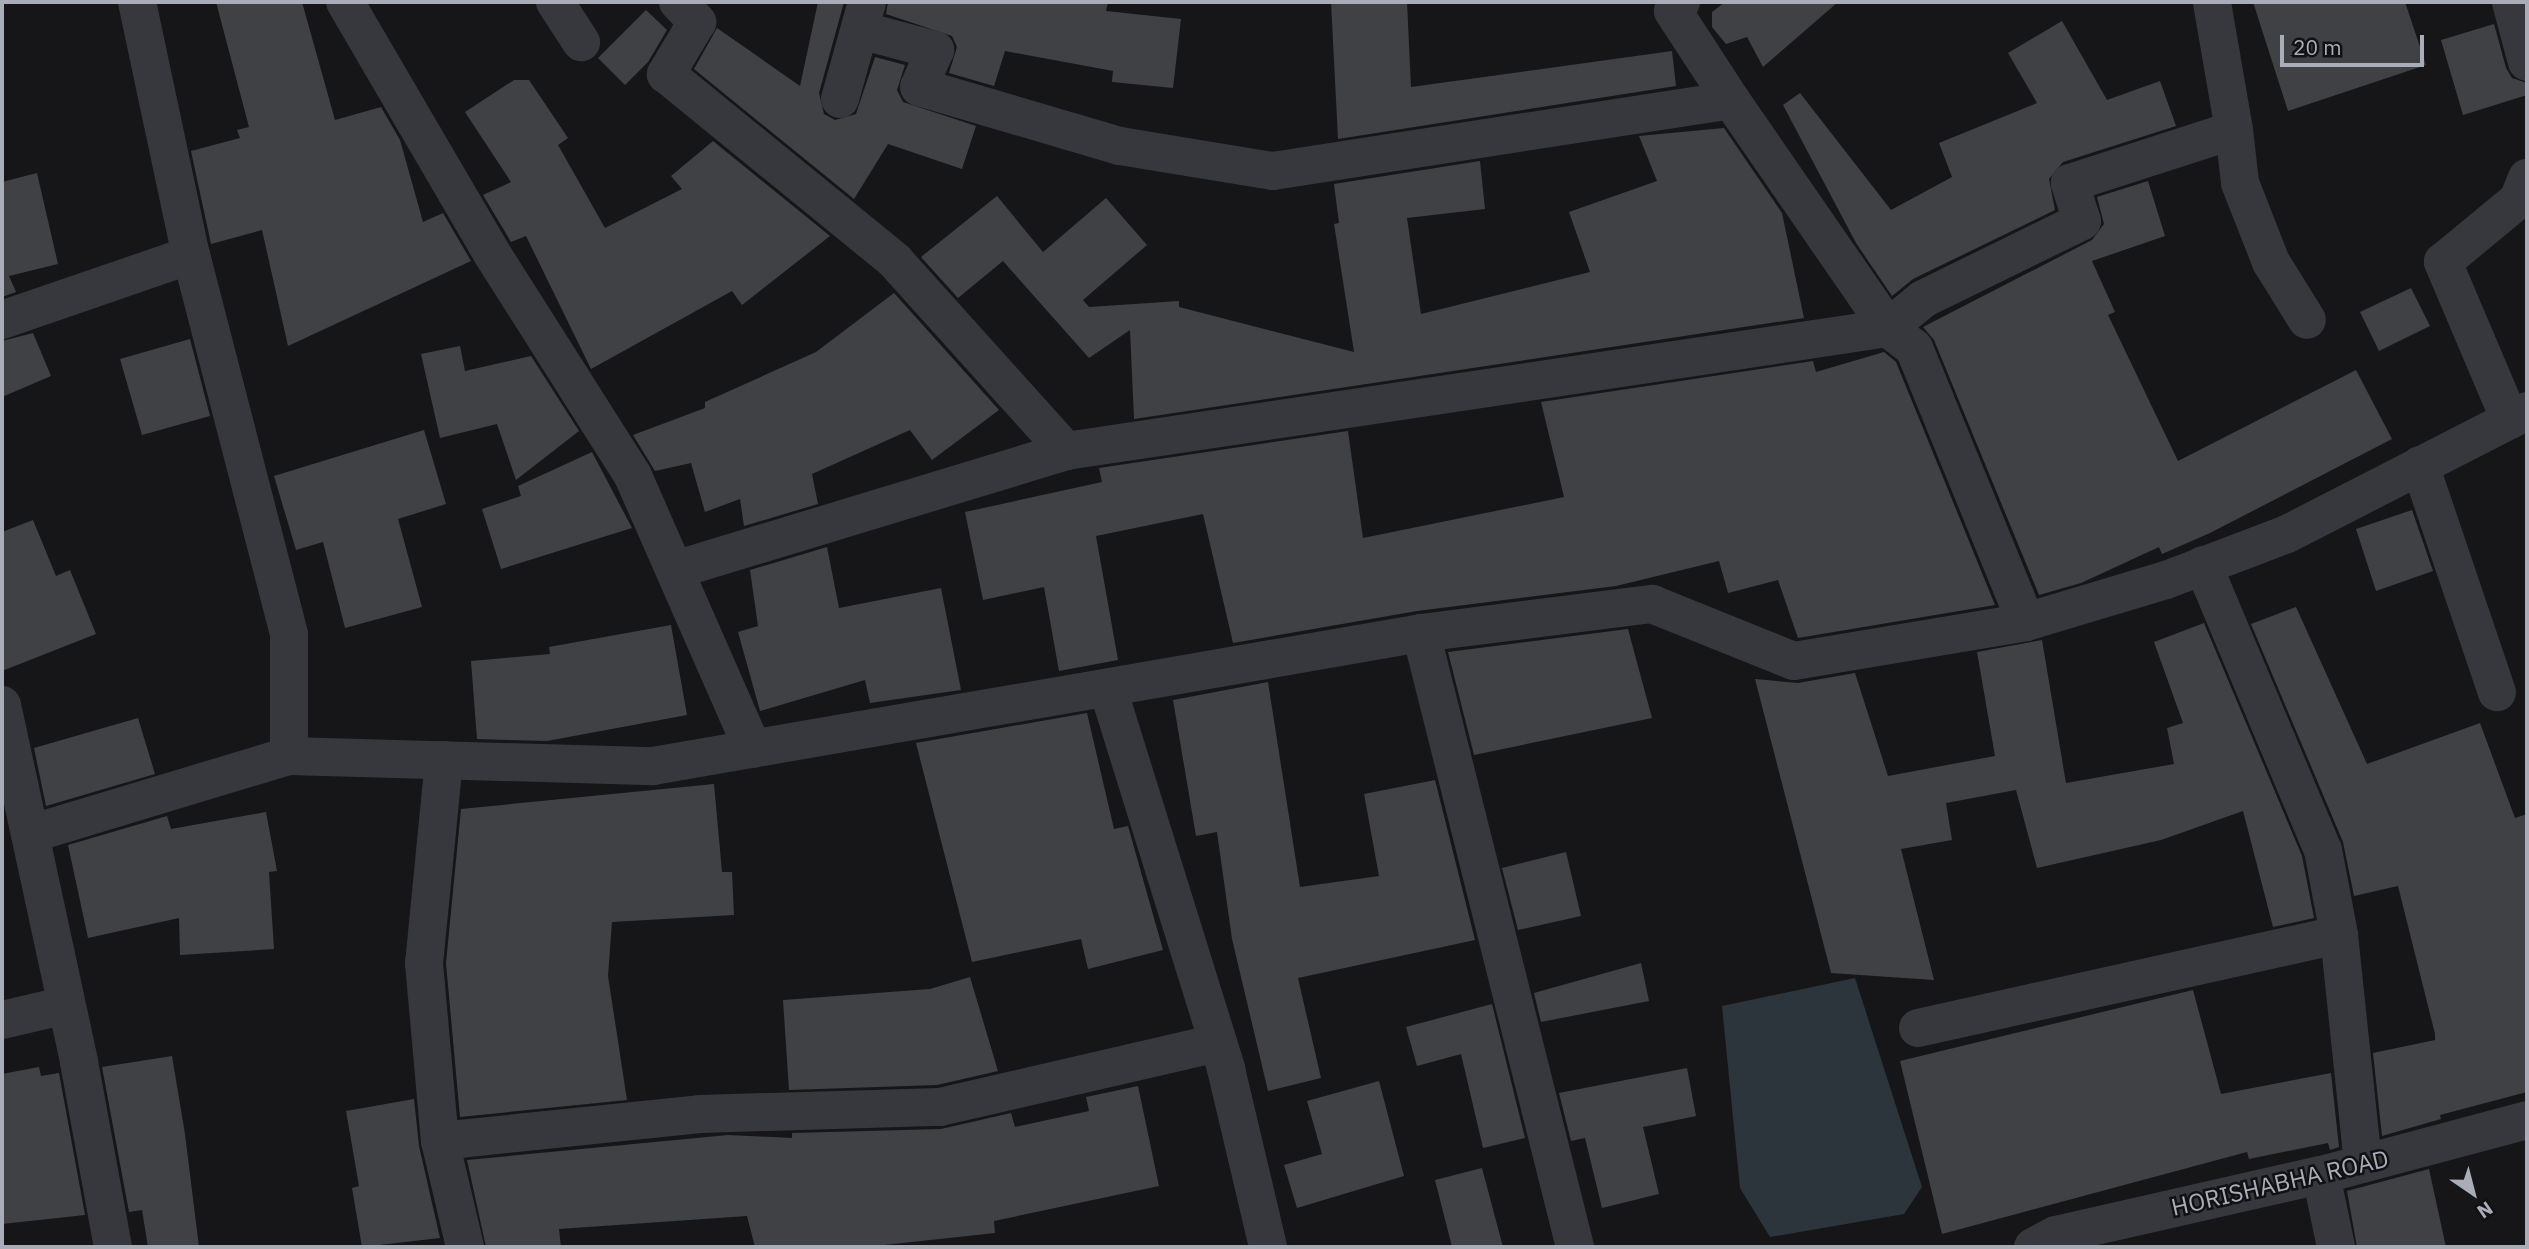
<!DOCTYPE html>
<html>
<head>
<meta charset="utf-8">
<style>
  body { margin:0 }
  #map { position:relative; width:2529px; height:1249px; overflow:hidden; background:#161618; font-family:"IBM Plex Sans",sans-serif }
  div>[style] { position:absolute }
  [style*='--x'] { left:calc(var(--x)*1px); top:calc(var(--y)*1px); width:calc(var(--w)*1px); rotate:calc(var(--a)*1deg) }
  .water>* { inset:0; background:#2c353c }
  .building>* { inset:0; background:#404145 }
  .minor>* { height:38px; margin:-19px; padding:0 19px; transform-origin:19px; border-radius:19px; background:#37383d }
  span { translate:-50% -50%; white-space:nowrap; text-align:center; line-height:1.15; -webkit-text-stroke:5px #111113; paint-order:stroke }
  .street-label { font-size:24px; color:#a8adb8 }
  .frame { position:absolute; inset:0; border:4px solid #a8adb8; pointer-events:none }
  .north { position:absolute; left:2438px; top:1158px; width:70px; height:70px; -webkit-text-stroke:5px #111113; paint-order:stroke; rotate:145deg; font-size:19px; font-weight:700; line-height:28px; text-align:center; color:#a8adb8 }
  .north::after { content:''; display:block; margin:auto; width:24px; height:32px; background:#a8adb8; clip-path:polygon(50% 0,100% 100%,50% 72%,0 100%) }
  .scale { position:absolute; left:2280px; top:35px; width:144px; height:32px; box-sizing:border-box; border:4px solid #a8adb8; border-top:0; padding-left:9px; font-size:21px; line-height:24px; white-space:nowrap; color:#a8adb8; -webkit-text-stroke:5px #111113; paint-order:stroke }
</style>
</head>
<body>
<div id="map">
  <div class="water">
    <div style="clip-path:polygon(1855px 978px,1922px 1187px,1904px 1214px,1770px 1237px,1740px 1188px,1722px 1006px)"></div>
  </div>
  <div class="building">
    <div style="clip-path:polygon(216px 2px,302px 2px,335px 120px,381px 107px,400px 140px,423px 222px,443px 213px,471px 261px,288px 346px,262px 230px,211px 244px,191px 151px,240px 138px,237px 130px,249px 127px)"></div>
    <div style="clip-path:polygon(818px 2px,844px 2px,819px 93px,824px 114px,835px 120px,856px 114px,875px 57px,905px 65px,897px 90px,903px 102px,976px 126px,962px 169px,888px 144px,854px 199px,694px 69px,717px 28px,800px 86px)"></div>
    <div style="clip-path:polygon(888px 2px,1108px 2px,1106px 11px,1181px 19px,1173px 88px,1112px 82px,1113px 71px,1005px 51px,994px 86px,949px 73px,957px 47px,952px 36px,886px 14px)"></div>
    <div style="clip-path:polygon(1331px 2px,1407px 2px,1411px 87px,1672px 51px,1676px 86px,1338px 139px)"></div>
    <div style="clip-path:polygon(1725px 2px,1838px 2px,1763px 67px,1747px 37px,1726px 44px,1712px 27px,1712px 12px)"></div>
    <div style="clip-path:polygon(2253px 2px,2405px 2px,2426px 65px,2288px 111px)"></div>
    <div style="clip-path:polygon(646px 10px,667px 30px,648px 62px,625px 85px,598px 58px)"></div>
    <div style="clip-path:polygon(2062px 21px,2107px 100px,2160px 81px,2176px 126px,2063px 162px,2049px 179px,2055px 210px,1913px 279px,1892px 296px,1856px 243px,1783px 105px,1800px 93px,1891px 210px,1952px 177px,1939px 143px,2037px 103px,2008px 53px)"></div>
    <div style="clip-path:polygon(2494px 24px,2506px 68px,2512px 78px,2527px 83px,2527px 95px,2463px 115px,2441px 40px)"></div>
    <div style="clip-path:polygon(514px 80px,529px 80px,568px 138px,558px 145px,605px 228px,682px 189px,671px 176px,713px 141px,830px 236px,742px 305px,732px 291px,591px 369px,526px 236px,511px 242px,483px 195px,511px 182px,465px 112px)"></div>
    <div style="clip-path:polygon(1724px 128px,1782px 213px,1804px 318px,1134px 419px,1130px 330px,1089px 358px,1003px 261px,958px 298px,921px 257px,997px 196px,1043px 252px,1106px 198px,1147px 245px,1083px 300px,1089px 307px,1179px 301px,1179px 307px,1354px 352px,1334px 224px,1339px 223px,1334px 184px,1480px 161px,1485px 209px,1407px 218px,1421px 314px,1590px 272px,1569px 212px,1657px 181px,1639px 136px)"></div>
    <div style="clip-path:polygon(37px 173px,58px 264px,9px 276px,16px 292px,2px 297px,2px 182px)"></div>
    <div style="clip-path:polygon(2148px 181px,2165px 236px,2092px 261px,2115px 312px,2108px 315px,2178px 461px,2356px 370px,2392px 439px,2210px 533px,2162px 554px,2159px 547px,2081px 583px,2039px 595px,1934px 340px,1923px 327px,2092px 240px,2104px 224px,2097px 197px)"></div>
    <div style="clip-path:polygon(2411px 288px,2430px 326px,2379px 351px,2360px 312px)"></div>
    <div style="clip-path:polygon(894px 293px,999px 410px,932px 460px,910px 430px,812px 474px,818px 504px,744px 526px,740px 499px,705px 512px,691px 463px,655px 471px,633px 435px,705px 408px,705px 402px,816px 352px)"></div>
    <div style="clip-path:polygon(33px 333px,51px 376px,2px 397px,2px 341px)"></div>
    <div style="clip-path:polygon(190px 339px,210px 416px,142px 435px,120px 359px)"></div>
    <div style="clip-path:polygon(460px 346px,465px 371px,531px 356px,579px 431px,516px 480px,497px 424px,440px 438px,421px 354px)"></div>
    <div style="clip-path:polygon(1884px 352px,1896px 362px,1995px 605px,1798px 638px,1778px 580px,1728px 593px,1719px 561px,1616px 586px,1417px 611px,1233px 643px,1203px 514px,1096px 536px,1118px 660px,1059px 671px,1044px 587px,983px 600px,965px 512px,1102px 482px,1099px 468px,1348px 431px,1363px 538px,1564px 497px,1541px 402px,1813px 361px,1816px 372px)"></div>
    <div style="clip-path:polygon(424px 430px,446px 504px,398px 519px,422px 607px,345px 628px,323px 542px,296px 550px,274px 476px)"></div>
    <div style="clip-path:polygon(592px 452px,632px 528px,501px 569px,482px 509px,521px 496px,518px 486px)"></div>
    <div style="clip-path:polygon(2412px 510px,2433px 571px,2376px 591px,2356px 529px)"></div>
    <div style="clip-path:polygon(33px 520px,56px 576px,70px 570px,96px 634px,2px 671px,2px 532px)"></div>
    <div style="clip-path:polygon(827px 547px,839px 608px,941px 588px,961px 690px,870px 703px,865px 680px,760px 711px,738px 632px,758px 626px,750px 570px)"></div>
    <div style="clip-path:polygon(2296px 607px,2367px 764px,2480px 723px,2515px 818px,2527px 814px,2527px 1092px,2440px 1115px,2441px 1119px,2382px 1136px,2373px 1053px,2435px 1040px,2435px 1034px,2398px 886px,2354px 896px,2343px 842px,2251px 624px)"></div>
    <div style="clip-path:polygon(2204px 623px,2302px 856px,2314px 918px,2273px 927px,2243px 811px,2161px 840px,2037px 868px,2016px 790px,1946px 803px,1952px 840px,1901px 849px,1934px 980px,1831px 973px,1755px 679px,1798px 683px,1855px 673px,1888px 776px,1995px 756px,1977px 652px,2042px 640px,2066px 783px,2174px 764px,2167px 728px,2183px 723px,2154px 642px)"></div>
    <div style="clip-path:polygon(671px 625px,687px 715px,547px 741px,477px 739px,471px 661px,550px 654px,549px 647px)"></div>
    <div style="clip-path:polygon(1628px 629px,1652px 718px,1474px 755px,1448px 652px)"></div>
    <div style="clip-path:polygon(1268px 682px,1300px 887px,1379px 876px,1364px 794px,1435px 780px,1475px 940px,1298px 978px,1321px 1078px,1268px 1091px,1232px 939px,1217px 832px,1196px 836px,1173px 700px)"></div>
    <div style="clip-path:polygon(1087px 713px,1114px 829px,1128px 826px,1163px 950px,1088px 969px,1081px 939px,972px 962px,916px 743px)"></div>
    <div style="clip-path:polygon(138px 718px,155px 774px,46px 806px,34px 748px)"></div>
    <div style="clip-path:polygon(714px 784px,722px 872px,732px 872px,734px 915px,612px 922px,608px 976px,627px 1100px,460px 1117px,446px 963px,461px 809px)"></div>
    <div style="clip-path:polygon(266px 812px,277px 871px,269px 872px,274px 949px,180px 955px,179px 918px,88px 938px,68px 845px,167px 816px,171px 829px)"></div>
    <div style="clip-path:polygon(1566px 852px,1581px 916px,1518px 930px,1502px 868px)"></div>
    <div style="clip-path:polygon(1641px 963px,1649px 1001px,1541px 1022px,1534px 993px)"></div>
    <div style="clip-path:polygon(970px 977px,998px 1071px,937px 1085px,789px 1090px,783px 1000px,930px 989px)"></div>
    <div style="clip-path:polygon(2193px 990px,2221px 1094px,2331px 1073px,2339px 1147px,2330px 1150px,2328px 1143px,2249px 1159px,2247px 1152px,1942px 1234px,1900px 1061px)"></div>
    <div style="clip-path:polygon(1492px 1004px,1525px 1138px,1483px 1148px,1461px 1054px,1417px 1066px,1406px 1027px)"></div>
    <div style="clip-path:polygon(172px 1056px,185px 1134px,199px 1247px,148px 1247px,142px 1210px,129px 1212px,102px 1067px)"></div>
    <div style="clip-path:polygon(39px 1067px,41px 1076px,59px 1073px,85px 1215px,2px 1224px,2px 1074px)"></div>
    <div style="clip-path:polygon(1687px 1068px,1696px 1116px,1643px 1127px,1659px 1194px,1602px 1208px,1585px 1138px,1571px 1141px,1559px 1093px)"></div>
    <div style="clip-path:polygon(1379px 1081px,1404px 1176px,1297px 1208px,1284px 1165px,1322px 1154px,1307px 1101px)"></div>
    <div style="clip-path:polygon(1138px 1086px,1159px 1186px,994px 1221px,995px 1233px,875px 1246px,755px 1247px,747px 1216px,559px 1229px,561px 1247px,486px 1247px,467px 1160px,728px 1135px,792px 1138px,792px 1133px,941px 1129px,1011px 1113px,1015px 1127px,1089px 1111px,1086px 1097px)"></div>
    <div style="clip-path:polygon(414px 1099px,419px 1146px,440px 1238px,362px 1247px,352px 1188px,359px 1186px,346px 1111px)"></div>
    <div style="clip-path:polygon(1482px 1168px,1503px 1247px,1452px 1247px,1435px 1180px)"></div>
    <div style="clip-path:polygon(2429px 1169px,2446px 1247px,2357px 1247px,2347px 1191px)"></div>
  </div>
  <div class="minor">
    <div style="--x:137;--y:2;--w:259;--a:78"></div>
    <div style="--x:345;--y:2;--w:290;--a:59.7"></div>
    <div style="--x:491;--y:252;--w:265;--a:57.6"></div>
    <div style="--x:633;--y:476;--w:298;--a:66.3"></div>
    <div style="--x:555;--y:2;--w:48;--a:57"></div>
    <div style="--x:678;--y:2;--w:28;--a:46"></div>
    <div style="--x:697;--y:22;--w:61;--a:120.8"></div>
    <div style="--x:666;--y:74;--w:296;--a:39.2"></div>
    <div style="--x:895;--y:261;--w:256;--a:48"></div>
    <div style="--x:1066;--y:451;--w:831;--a:-8.51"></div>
    <div style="--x:1888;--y:328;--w:45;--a:-39.6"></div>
    <div style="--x:1923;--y:299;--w:177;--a:-26.1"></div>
    <div style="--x:2082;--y:221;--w:40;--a:-108"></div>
    <div style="--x:2070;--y:183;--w:172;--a:-17.9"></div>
    <div style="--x:2234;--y:130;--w:130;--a:-99.8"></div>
    <div style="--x:1681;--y:2;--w:12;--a:132"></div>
    <div style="--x:1673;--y:11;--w:106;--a:56.9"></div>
    <div style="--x:2511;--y:2;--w:62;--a:75.1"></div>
    <div style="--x:860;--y:30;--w:78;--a:14.9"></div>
    <div style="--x:935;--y:50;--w:40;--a:113.4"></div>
    <div style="--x:919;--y:87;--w:209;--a:16.4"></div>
    <div style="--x:1120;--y:146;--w:155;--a:9.3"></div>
    <div style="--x:1273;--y:171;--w:463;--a:-8.8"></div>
    <div style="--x:1731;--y:100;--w:277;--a:55.4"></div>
    <div style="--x:1888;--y:328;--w:33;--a:38"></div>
    <div style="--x:1914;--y:348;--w:296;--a:67.8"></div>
    <div style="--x:840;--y:99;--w:101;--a:-74.4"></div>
    <div style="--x:2234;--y:130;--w:53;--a:83.5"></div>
    <div style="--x:2240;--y:183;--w:85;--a:68.6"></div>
    <div style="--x:2271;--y:262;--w:68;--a:58.2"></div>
    <div style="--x:2;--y:320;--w:200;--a:-19"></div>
    <div style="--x:191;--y:255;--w:392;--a:75.5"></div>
    <div style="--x:289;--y:635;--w:121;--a:90"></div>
    <div style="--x:2510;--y:420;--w:172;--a:-113"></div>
    <div style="--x:2443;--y:262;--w:97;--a:-39.6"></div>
    <div style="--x:2518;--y:200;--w:24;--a:-68"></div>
    <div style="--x:2420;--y:465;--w:240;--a:71.3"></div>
    <div style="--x:2203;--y:565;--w:309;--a:67.2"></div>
    <div style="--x:2323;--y:850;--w:86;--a:79.3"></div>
    <div style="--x:2339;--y:935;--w:230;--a:84"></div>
    <div style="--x:675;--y:570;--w:409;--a:-16.9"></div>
    <div style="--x:1421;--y:633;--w:633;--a:75.92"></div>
    <div style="--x:1108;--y:689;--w:398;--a:72.7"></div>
    <div style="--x:1226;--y:1069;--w:183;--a:76.7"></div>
    <div style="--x:2;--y:705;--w:365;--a:77.8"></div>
    <div style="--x:79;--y:1062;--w:188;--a:79.6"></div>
    <div style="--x:444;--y:760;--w:204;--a:95.6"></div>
    <div style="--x:424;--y:963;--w:179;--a:84.9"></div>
    <div style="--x:440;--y:1141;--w:109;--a:76.7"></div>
    <div style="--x:30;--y:834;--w:270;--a:-16.8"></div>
    <div style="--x:289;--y:756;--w:364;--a:1.6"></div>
    <div style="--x:653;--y:766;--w:779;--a:-9.82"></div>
    <div style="--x:1421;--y:633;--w:233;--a:-7.2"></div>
    <div style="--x:1652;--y:604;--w:153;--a:21.9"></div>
    <div style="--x:1794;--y:661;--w:235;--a:-9.5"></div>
    <div style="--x:2026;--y:622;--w:146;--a:-16.7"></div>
    <div style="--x:2166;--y:580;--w:129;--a:-20.8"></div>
    <div style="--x:2287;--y:534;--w:270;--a:-27.1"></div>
    <div style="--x:2;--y:1020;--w:66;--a:-13.2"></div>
    <div style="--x:1918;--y:1028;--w:431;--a:-12.5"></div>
    <div style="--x:440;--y:1141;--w:261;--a:-5.9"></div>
    <div style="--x:700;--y:1114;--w:240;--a:-1.7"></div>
    <div style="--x:940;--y:1107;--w:284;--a:-13"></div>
    <div style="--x:2321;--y:1175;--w:74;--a:78.2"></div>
    <div style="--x:2033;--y:1247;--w:26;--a:-28"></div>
    <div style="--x:2056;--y:1235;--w:272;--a:-12.8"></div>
    <div style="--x:2321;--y:1175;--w:213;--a:-14.9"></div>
  </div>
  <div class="street-label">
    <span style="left:2280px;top:1183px;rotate:-13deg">HORISHABHA ROAD</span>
  </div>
  <div class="frame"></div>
  <div class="north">N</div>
  <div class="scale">20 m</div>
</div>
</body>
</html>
